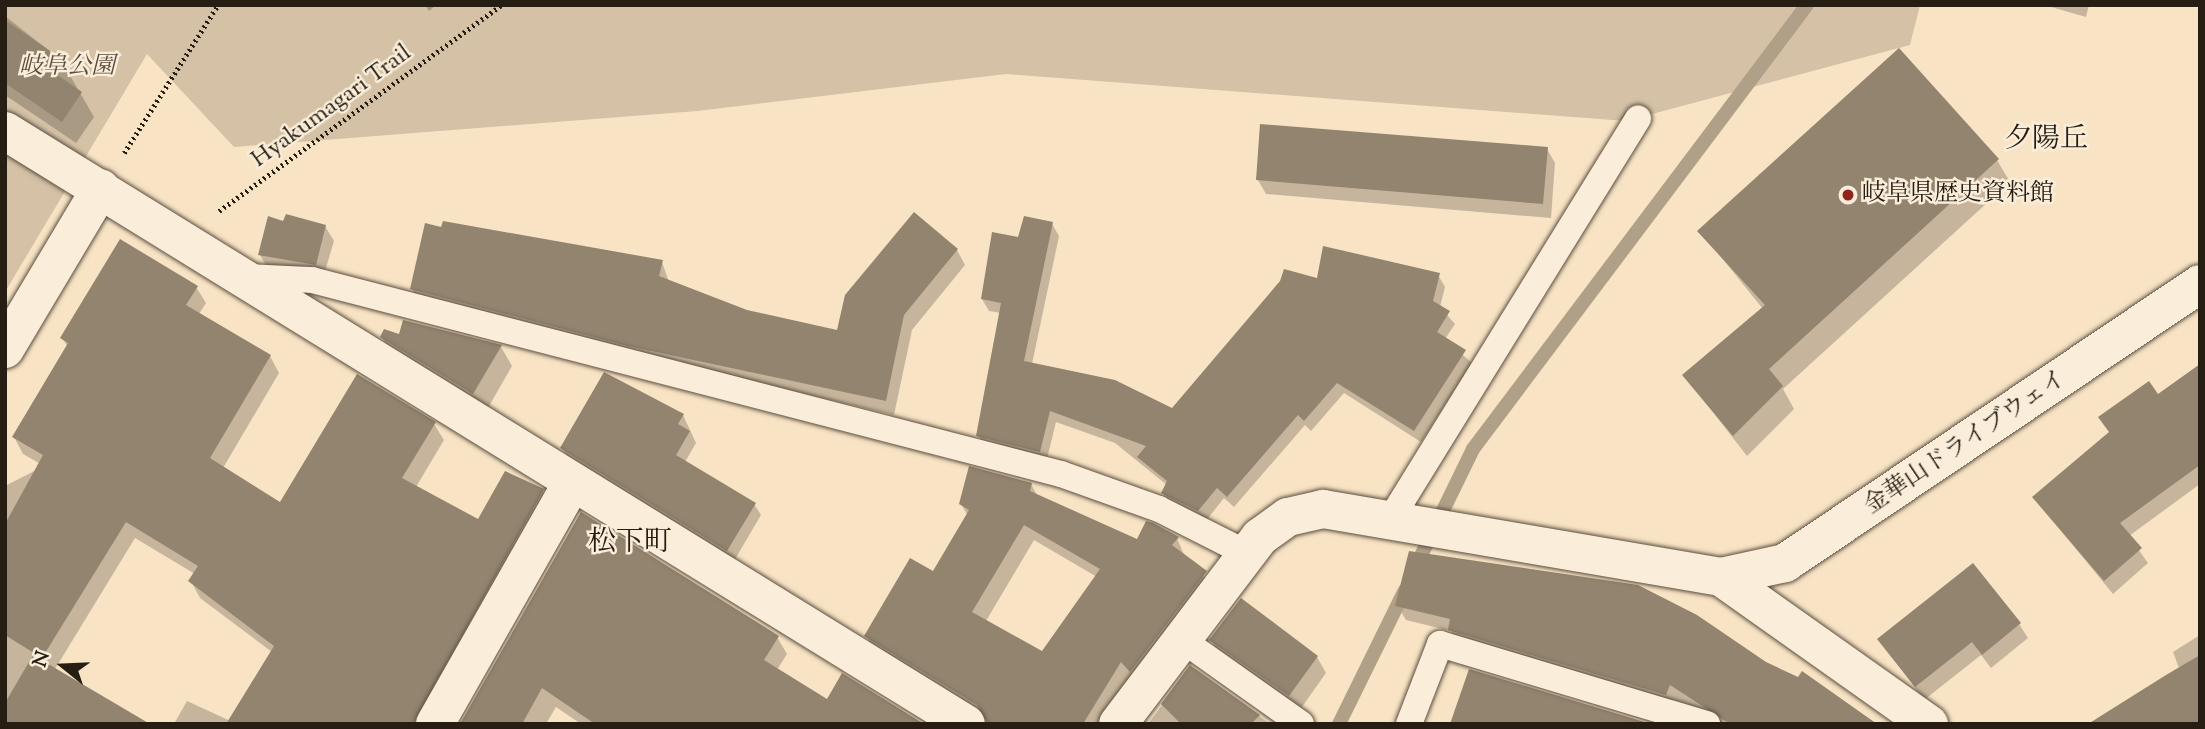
<!DOCTYPE html>
<html>
<head>
<meta charset="utf-8">
<style>
  body { margin:0 }
  #map { position:relative; width:2205px; height:729px; overflow:hidden; background:#f8e3c4; font-family:"Sorts Mill Goudy","Noto Serif JP",serif }
  div>[style] { position:absolute }
  [style*='--x'] { left:calc(var(--x)*1px); top:calc(var(--y)*1px); width:calc(var(--w)*1px); rotate:calc(var(--a)*1deg) }
  .green>* { inset:0; background:#d4c1a6 }
  .shadow>* { inset:0; background:#0003 }
  .stream>* { height:14px; margin:-7px; padding:0 7px; transform-origin:7px; border-radius:7px; background:#b1a088 }
  .building>* { inset:0; background:#93846f }
  .path>* { height:4.5px; margin-top:-2.25px; transform-origin:0; background:repeating-linear-gradient(90deg,#261d13 0 2px,transparent 0 5.5px) }
  .roads { filter:drop-shadow(0 0 2px #5a4e3f) drop-shadow(0 0 2px #5a4e3f) }
  .lane>* { height:26px; margin:-13px; padding:0 13px; transform-origin:13px; border-radius:13px; background:#faedd9 }
  .street>* { height:38px; margin:-19px; padding:0 19px; transform-origin:19px; border-radius:19px; background:#faedd9 }
  .dots>* { width:19px; height:19px; translate:-50% -50%; box-sizing:border-box; border:4px solid #faedd9; border-radius:50% }
  span { translate:-50% -50%; white-space:nowrap; text-align:center; line-height:1.15; -webkit-text-stroke:5px #faedd9; paint-order:stroke }
  .park-label { font-size:24px; color:#5a4e3f; font-style:italic }
  .street-label { font-size:24px; color:#261d13 }
  .poi-label { font-size:24px; color:#261d13 }
  .left { translate:0 -50%; text-align:left }
  .quarter-label { font-size:28px; color:#261d13 }
  .frame { position:absolute; inset:0; border:7px solid #261d13; pointer-events:none }
  .north { position:absolute; left:28px; top:631px; width:70px; height:70px; -webkit-text-stroke:5px #faedd9; paint-order:stroke; rotate:288deg; font-size:19px; font-weight:700; line-height:28px; text-align:center; color:#261d13 }
  .north::after { content:''; display:block; margin:auto; width:24px; height:32px; background:#261d13; clip-path:polygon(50% 0,100% 100%,50% 72%,0 100%) }
</style>
</head>
<body>
<div id="map">
  <div class="green">
    <div style="clip-path:polygon(5px 5px,1920px 5px,1910px 45px,1626px 121px,1006px 74px,697px 111px,234px 147px,147px 54px,5px 292px)"></div>
  </div>
  <div class="shadow">
    <div style="clip-path:polygon(425px 5px,436px 5px,429px 11px)"></div>
    <div style="clip-path:polygon(2044px 5px,2089px 5px,2086px 17px)"></div>
    <div style="clip-path:polygon(5px 16px,61px 60px,94px 117px,76px 143px,5px 95px)"></div>
    <div style="clip-path:polygon(1547px 149px,1555px 163px,1551px 218px,1266px 194px,1258px 180px)"></div>
    <div style="clip-path:polygon(1997px 160px,2010px 182px,1783px 389px,1794px 409px,1747px 456px,1684px 375px,1763px 309px,1700px 231px)"></div>
    <div style="clip-path:polygon(285px 223px,325px 226px,334px 241px,323px 278px,268px 269px,260px 255px)"></div>
    <div style="clip-path:polygon(1052px 224px,1059px 236px,1032px 364px,1172px 411px,1318px 280px,1438px 275px,1445px 287px,1440px 307px,1455px 324px,1445px 339px,1472px 363px,1421px 442px,1344px 393px,1311px 431px,1305px 425px,1234px 507px,1224px 498px,1205px 522px,1170px 505px,1163px 493px,1167px 485px,1115px 443px,1056px 422px,1046px 463px,985px 447px,978px 435px,1001px 313px,989px 311px,982px 299px,1019px 239px)"></div>
    <div style="clip-path:polygon(957px 250px,965px 265px,912px 330px,894px 415px,420px 303px,412px 289px,662px 262px,669px 282px,746px 311px,838px 332px)"></div>
    <div style="clip-path:polygon(196px 287px,206px 303px,199px 314px,270px 356px,279px 373px,223px 468px,280px 505px,434px 424px,444px 440px,416px 487px,478px 521px,542px 490px,552px 507px,428px 724px,384px 724px,272px 652px,200px 598px,191px 581px,195px 574px,135px 538px,55px 669px,5px 724px,5px 486px,44px 466px,23px 454px,14px 437px,68px 347px,62px 338px)"></div>
    <div style="clip-path:polygon(382px 337px,501px 347px,512px 366px,485px 413px,393px 356px)"></div>
    <div style="clip-path:polygon(2200px 366px,2200px 484px,2129px 536px,2148px 563px,2113px 594px,2034px 498px)"></div>
    <div style="clip-path:polygon(605px 374px,683px 415px,696px 443px,685px 462px,754px 504px,761px 515px,734px 561px,569px 459px,562px 448px)"></div>
    <div style="clip-path:polygon(evenodd,1031px 484px,1038px 497px,1138px 541px,1177px 538px,1185px 557px,1215px 589px,1112px 724px,989px 724px,876px 652px,866px 636px,934px 574px,968px 516px,961px 504px,1031px 484px,1034px 540px,1097px 577px,1042px 654px,986px 621px,1034px 540px)"></div>
    <div style="clip-path:polygon(581px 514px,777px 637px,787px 654px,777px 670px,828px 701px,921px 724px,581px 724px,556px 707px,546px 724px,462px 724px)"></div>
    <div style="clip-path:polygon(1397px 605px,1765px 663px,1798px 679px,1802px 674px,1877px 724px,1722px 724px,1459px 644px,1451px 631px,1406px 620px)"></div>
    <div style="clip-path:polygon(2019px 624px,2028px 638px,1991px 668px,1981px 655px,1924px 700px,1879px 639px)"></div>
    <div style="clip-path:polygon(2200px 635px,2200px 724px,2173px 652px)"></div>
    <div style="clip-path:polygon(1211px 640px,1317px 657px,1326px 673px,1299px 711px,1221px 656px)"></div>
    <div style="clip-path:polygon(1191px 667px,1270px 724px,1148px 724px)"></div>
    <div style="clip-path:polygon(187px 701px,237px 724px,174px 724px)"></div>
  </div>
  <div class="stream">
    <div style="--x:1415;--y:568;--w:132;--a:-64"></div>
    <div style="--x:1473;--y:449;--w:556;--a:-53.05"></div>
    <div style="--x:1339;--y:724;--w:149;--a:-63.8"></div>
  </div>
  <div class="building">
    <div style="clip-path:polygon(5px 20px,62px 59px,53px 72px,82px 92px,62px 122px,5px 83px)"></div>
    <div style="clip-path:polygon(1899px 48px,1999px 159px,1769px 369px,1783px 386px,1733px 436px,1682px 375px,1765px 305px,1697px 231px)"></div>
    <div style="clip-path:polygon(1260px 124px,1548px 147px,1543px 204px,1256px 180px)"></div>
    <div style="clip-path:polygon(914px 212px,958px 249px,904px 315px,886px 401px,628px 346px,410px 289px,425px 223px,441px 227px,443px 221px,663px 260px,659px 276px,747px 310px,837px 330px,845px 295px)"></div>
    <div style="clip-path:polygon(286px 214px,326px 225px,316px 265px,258px 255px,268px 216px,283px 221px)"></div>
    <div style="clip-path:polygon(1024px 216px,1053px 222px,1024px 361px,1115px 380px,1172px 408px,1280px 281px,1284px 269px,1317px 278px,1323px 246px,1440px 273px,1433px 301px,1450px 311px,1437px 332px,1466px 350px,1414px 431px,1337px 383px,1304px 421px,1298px 415px,1227px 497px,1217px 488px,1198px 511px,1161px 493px,1167px 481px,1137px 457px,1146px 446px,1050px 411px,1040px 452px,976px 436px,1001px 303px,981px 299px,992px 232px,1018px 237px)"></div>
    <div style="clip-path:polygon(120px 239px,198px 286px,186px 305px,271px 355px,210px 458px,280px 502px,357px 374px,436px 422px,402px 478px,478px 519px,505px 471px,544px 489px,413px 724px,226px 724px,274px 646px,188px 581px,198px 566px,126px 522px,42px 658px,5px 635px,5px 524px,43px 455px,12px 437px,68px 343px,60px 338px)"></div>
    <div style="clip-path:polygon(403px 320px,502px 345px,473px 394px,380px 337px,384px 329px,399px 334px)"></div>
    <div style="clip-path:polygon(2200px 364px,2200px 465px,2120px 523px,2142px 548px,2104px 581px,2032px 497px,2109px 432px,2098px 417px,2149px 381px,2158px 394px)"></div>
    <div style="clip-path:polygon(604px 372px,684px 414px,678px 424px,690px 431px,676px 455px,756px 503px,727px 551px,560px 448px)"></div>
    <div style="clip-path:polygon(evenodd,969px 466px,1032px 483px,1030px 491px,1137px 539px,1146px 521px,1153px 523px,1179px 537px,1172px 545px,1207px 571px,1130px 672px,1121px 662px,1083px 724px,988px 724px,977px 705px,864px 636px,910px 558px,933px 571px,969px 510px,959px 504px,969px 466px,1024px 525px,1100px 569px,1042px 651px,972px 612px,1024px 525px)"></div>
    <div style="clip-path:polygon(581px 512px,779px 636px,764px 660px,827px 699px,842px 673px,924px 724px,595px 724px,542px 688px,522px 724px,460px 724px)"></div>
    <div style="clip-path:polygon(1409px 551px,1638px 585px,1697px 615px,1766px 662px,1798px 677px,1802px 671px,1877px 724px,1730px 724px,1670px 685px,1666px 695px,1448px 630px,1450px 619px,1395px 606px)"></div>
    <div style="clip-path:polygon(1973px 563px,2021px 623px,1982px 655px,1972px 642px,1915px 687px,1877px 639px)"></div>
    <div style="clip-path:polygon(1241px 598px,1318px 656px,1289px 696px,1209px 640px)"></div>
    <div style="clip-path:polygon(33px 655px,150px 724px,5px 724px,5px 703px)"></div>
    <div style="clip-path:polygon(2200px 655px,2200px 724px,2088px 724px,2166px 675px)"></div>
    <div style="clip-path:polygon(1190px 665px,1260px 715px,1251px 724px,1181px 724px,1161px 704px)"></div>
    <div style="clip-path:polygon(1469px 669px,1651px 724px,1450px 724px)"></div>
  </div>
  <div class="path">
    <div style="--x:124;--y:153;--w:175;--a:-57.6"></div>
    <div style="--x:219;--y:211;--w:349;--a:-36.1"></div>
  </div>
  <div class="roads">
    <div class="lane">
      <div style="--x:248;--y:277;--w:64;--a:2.7"></div>
      <div style="--x:312;--y:280;--w:774;--a:14.52"></div>
      <div style="--x:1061;--y:474;--w:104;--a:19.7"></div>
      <div style="--x:1159;--y:509;--w:100;--a:26.8"></div>
      <div style="--x:1390;--y:520;--w:472;--a:-58.3"></div>
      <div style="--x:1181;--y:639;--w:147;--a:35.3"></div>
      <div style="--x:1409;--y:724;--w:86;--a:-68.8"></div>
      <div style="--x:1440;--y:644;--w:279;--a:16.7"></div>
    </div>
    <div class="street">
      <div style="--x:5;--y:131;--w:1129;--a:31.68"></div>
      <div style="--x:5;--y:349;--w:187;--a:-59.2"></div>
      <div style="--x:1721;--y:577;--w:66;--a:-12.3"></div>
      <div style="--x:1785;--y:563;--w:500;--a:-33.91"></div>
      <div style="--x:435;--y:724;--w:275;--a:-60.4"></div>
      <div style="--x:1118;--y:724;--w:235;--a:-52.8"></div>
      <div style="--x:1260;--y:537;--w:34;--a:-36"></div>
      <div style="--x:1288;--y:517;--w:36;--a:-13"></div>
      <div style="--x:1323;--y:509;--w:404;--a:9.7"></div>
      <div style="--x:1721;--y:577;--w:255;--a:35.3"></div>
    </div>
  </div>
  <div class="dots">
    <div style="left:1848px;top:195px;background:#8f2418"></div>
  </div>
  <div class="park-label">
    <span style="left:67px;top:68px">岐阜公園</span>
  </div>
  <div class="street-label">
    <span style="left:332px;top:107px;rotate:-36deg">Hyakumagari Trail</span>
    <span style="left:1966px;top:443px;rotate:-34deg">金華山ドライブウェイ</span>
  </div>
  <div class="poi-label">
    <span class="left" style="left:1862px;top:195px">岐阜県歴史資料館</span>
  </div>
  <div class="quarter-label">
    <span style="left:2046px;top:140px">夕陽丘</span>
    <span style="left:630px;top:543px">松下町</span>
  </div>
  <div class="frame"></div>
  <div class="north">N</div>
</div>
</body>
</html>
